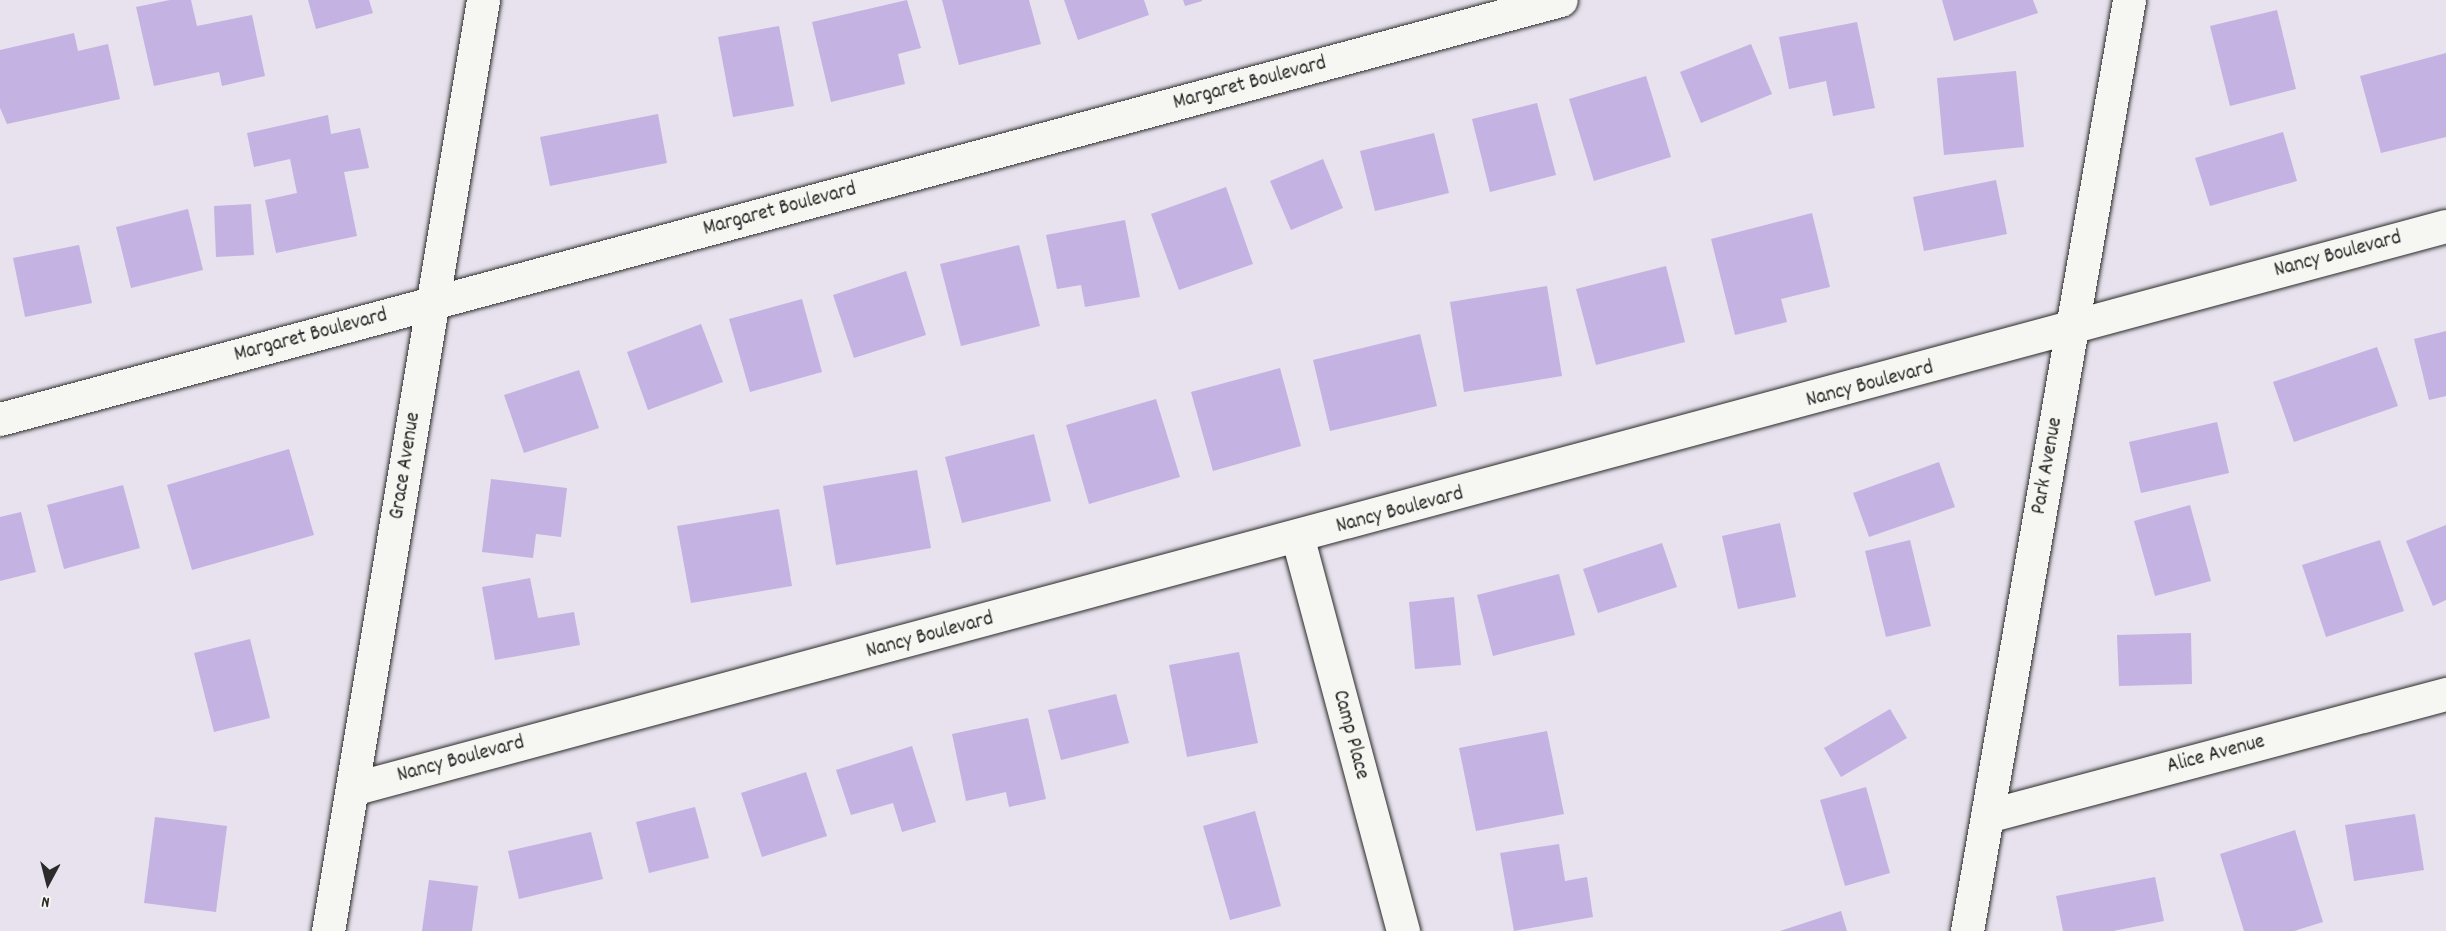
<!DOCTYPE html>
<html>
<head>
<meta charset="utf-8">
<style>
  body { margin:0 }
  #map { position:relative; width:2446px; height:931px; overflow:hidden; background:#e7e2ed; font-family:Dekko,sans-serif }
  div>[style] { position:absolute }
  [style*='--x'] { left:calc(var(--x)*1px); top:calc(var(--y)*1px); width:calc(var(--w)*1px); rotate:calc(var(--a)*1deg) }
  .building>* { inset:0; background:#c4b2e2 }
  .roads { filter:drop-shadow(0 0 2px #2b2b2b) drop-shadow(0 0 2px #2b2b2b) }
  .minor>* { height:33px; margin:-16.5px; padding:0 16.5px; transform-origin:16.5px; border-radius:16.5px; background:#f6f6f2 }
  span { translate:-50% -50%; white-space:nowrap; text-align:center; line-height:1.15; -webkit-text-stroke:6px #f6f6f2; paint-order:stroke }
  .street-label { font-size:21px; color:#2b2b2b }
  .north { position:absolute; left:18px; top:853px; width:60px; height:60px; -webkit-text-stroke:4px #f6f6f2; paint-order:stroke; rotate:187deg; font-size:16px; font-weight:700; line-height:24px; text-align:center; color:#2b2b2b }
  .north::after { content:''; display:block; margin:auto; width:21px; height:27px; background:#2b2b2b; clip-path:polygon(50% 0,100% 100%,50% 72%,0 100%) }
</style>
</head>
<body>
<div id="map">
  <div class="building">
    <div style="clip-path:polygon(170px 0,191px 0,197px 26px,252px 15px,265px 76px,222px 86px,219px 72px,154px 86px,136px 7px)"></div>
    <div style="clip-path:polygon(308px 0,369px 0,373px 13px,316px 29px)"></div>
    <div style="clip-path:polygon(907px 0,921px 48px,898px 54px,905px 84px,831px 102px,812px 22px)"></div>
    <div style="clip-path:polygon(942px 0,1029px 0,1041px 44px,959px 65px)"></div>
    <div style="clip-path:polygon(1064px 0,1144px 0,1149px 15px,1078px 40px)"></div>
    <div style="clip-path:polygon(1183px 0,1202px 0,1202px 1px,1185px 6px)"></div>
    <div style="clip-path:polygon(1942px 0,2033px 0,2038px 13px,1954px 41px)"></div>
    <div style="clip-path:polygon(2277px 10px,2296px 89px,2230px 106px,2210px 26px)"></div>
    <div style="clip-path:polygon(1857px 22px,1875px 108px,1833px 116px,1826px 81px,1789px 89px,1779px 37px)"></div>
    <div style="clip-path:polygon(779px 26px,794px 106px,733px 117px,718px 37px)"></div>
    <div style="clip-path:polygon(74px 33px,78px 51px,108px 44px,120px 99px,7px 124px,0 108px,0 50px)"></div>
    <div style="clip-path:polygon(1751px 44px,1772px 94px,1701px 123px,1680px 72px)"></div>
    <div style="clip-path:polygon(2446px 53px,2446px 137px,2381px 153px,2360px 76px)"></div>
    <div style="clip-path:polygon(2016px 71px,2024px 147px,1944px 155px,1937px 78px)"></div>
    <div style="clip-path:polygon(1646px 76px,1671px 157px,1594px 181px,1569px 99px)"></div>
    <div style="clip-path:polygon(1537px 103px,1556px 175px,1490px 192px,1472px 119px)"></div>
    <div style="clip-path:polygon(658px 114px,667px 163px,550px 186px,540px 137px)"></div>
    <div style="clip-path:polygon(328px 115px,331px 134px,360px 128px,369px 168px,344px 172px,357px 236px,276px 253px,265px 200px,297px 193px,290px 159px,254px 167px,247px 133px)"></div>
    <div style="clip-path:polygon(2283px 132px,2297px 181px,2210px 206px,2195px 158px)"></div>
    <div style="clip-path:polygon(1434px 133px,1449px 193px,1375px 211px,1360px 151px)"></div>
    <div style="clip-path:polygon(1323px 159px,1343px 208px,1291px 230px,1270px 181px)"></div>
    <div style="clip-path:polygon(1996px 180px,2007px 234px,1924px 251px,1913px 197px)"></div>
    <div style="clip-path:polygon(1226px 187px,1253px 264px,1179px 290px,1151px 214px)"></div>
    <div style="clip-path:polygon(251px 204px,254px 255px,216px 257px,214px 206px)"></div>
    <div style="clip-path:polygon(188px 209px,203px 270px,131px 288px,116px 227px)"></div>
    <div style="clip-path:polygon(1812px 213px,1830px 287px,1781px 299px,1787px 322px,1735px 335px,1711px 239px)"></div>
    <div style="clip-path:polygon(1125px 220px,1140px 297px,1085px 307px,1081px 285px,1057px 289px,1046px 235px)"></div>
    <div style="clip-path:polygon(79px 245px,92px 303px,25px 317px,13px 258px)"></div>
    <div style="clip-path:polygon(1019px 245px,1040px 326px,961px 346px,940px 264px)"></div>
    <div style="clip-path:polygon(1666px 266px,1685px 342px,1596px 365px,1576px 289px)"></div>
    <div style="clip-path:polygon(906px 271px,926px 335px,854px 358px,833px 295px)"></div>
    <div style="clip-path:polygon(1547px 286px,1562px 376px,1464px 392px,1450px 302px)"></div>
    <div style="clip-path:polygon(802px 299px,822px 372px,750px 392px,729px 319px)"></div>
    <div style="clip-path:polygon(701px 324px,723px 382px,648px 410px,627px 352px)"></div>
    <div style="clip-path:polygon(2446px 331px,2446px 396px,2429px 400px,2414px 339px)"></div>
    <div style="clip-path:polygon(1420px 334px,1437px 406px,1330px 431px,1313px 360px)"></div>
    <div style="clip-path:polygon(2377px 347px,2398px 406px,2294px 442px,2273px 382px)"></div>
    <div style="clip-path:polygon(1280px 368px,1301px 446px,1213px 471px,1191px 392px)"></div>
    <div style="clip-path:polygon(579px 370px,599px 428px,524px 453px,504px 395px)"></div>
    <div style="clip-path:polygon(1156px 399px,1180px 477px,1089px 504px,1066px 425px)"></div>
    <div style="clip-path:polygon(2217px 422px,2229px 473px,2141px 493px,2129px 442px)"></div>
    <div style="clip-path:polygon(1034px 434px,1051px 501px,962px 523px,945px 457px)"></div>
    <div style="clip-path:polygon(289px 449px,314px 535px,192px 570px,167px 485px)"></div>
    <div style="clip-path:polygon(1939px 462px,1955px 507px,1869px 537px,1853px 493px)"></div>
    <div style="clip-path:polygon(917px 470px,931px 548px,836px 565px,823px 486px)"></div>
    <div style="clip-path:polygon(491px 479px,567px 488px,561px 537px,536px 534px,533px 558px,482px 552px)"></div>
    <div style="clip-path:polygon(123px 485px,140px 548px,64px 569px,47px 505px)"></div>
    <div style="clip-path:polygon(2190px 505px,2211px 581px,2155px 596px,2134px 521px)"></div>
    <div style="clip-path:polygon(779px 509px,792px 586px,691px 603px,677px 526px)"></div>
    <div style="clip-path:polygon(21px 512px,36px 572px,0 581px,0 517px)"></div>
    <div style="clip-path:polygon(1780px 523px,1796px 597px,1738px 609px,1722px 536px)"></div>
    <div style="clip-path:polygon(2446px 525px,2446px 600px,2433px 606px,2406px 541px)"></div>
    <div style="clip-path:polygon(1910px 540px,1931px 626px,1886px 637px,1865px 551px)"></div>
    <div style="clip-path:polygon(2380px 540px,2404px 611px,2326px 637px,2302px 565px)"></div>
    <div style="clip-path:polygon(1662px 543px,1677px 587px,1598px 613px,1583px 569px)"></div>
    <div style="clip-path:polygon(1559px 574px,1575px 635px,1493px 656px,1477px 595px)"></div>
    <div style="clip-path:polygon(530px 578px,538px 618px,574px 612px,580px 645px,495px 660px,482px 587px)"></div>
    <div style="clip-path:polygon(1454px 597px,1461px 665px,1415px 669px,1409px 602px)"></div>
    <div style="clip-path:polygon(2191px 633px,2192px 684px,2119px 686px,2117px 635px)"></div>
    <div style="clip-path:polygon(250px 639px,270px 718px,214px 732px,194px 653px)"></div>
    <div style="clip-path:polygon(1239px 652px,1258px 743px,1187px 757px,1169px 665px)"></div>
    <div style="clip-path:polygon(1116px 694px,1129px 743px,1061px 760px,1048px 710px)"></div>
    <div style="clip-path:polygon(1890px 709px,1907px 738px,1841px 777px,1824px 748px)"></div>
    <div style="clip-path:polygon(1028px 718px,1046px 799px,1009px 807px,1006px 792px,966px 801px,952px 734px)"></div>
    <div style="clip-path:polygon(1547px 731px,1564px 814px,1476px 831px,1459px 748px)"></div>
    <div style="clip-path:polygon(912px 746px,936px 822px,902px 832px,893px 803px,851px 815px,836px 770px)"></div>
    <div style="clip-path:polygon(806px 772px,827px 836px,762px 857px,741px 793px)"></div>
    <div style="clip-path:polygon(1866px 787px,1890px 873px,1845px 886px,1820px 800px)"></div>
    <div style="clip-path:polygon(695px 807px,709px 858px,649px 873px,636px 822px)"></div>
    <div style="clip-path:polygon(1255px 811px,1281px 906px,1230px 920px,1203px 826px)"></div>
    <div style="clip-path:polygon(2415px 814px,2424px 870px,2354px 881px,2345px 825px)"></div>
    <div style="clip-path:polygon(155px 817px,227px 826px,216px 912px,144px 903px)"></div>
    <div style="clip-path:polygon(2295px 830px,2323px 922px,2294px 931px,2244px 931px,2220px 854px)"></div>
    <div style="clip-path:polygon(591px 832px,603px 879px,519px 899px,508px 851px)"></div>
    <div style="clip-path:polygon(1559px 844px,1565px 881px,1587px 877px,1593px 917px,1514px 931px,1500px 853px)"></div>
    <div style="clip-path:polygon(2155px 877px,2164px 921px,2113px 931px,2063px 931px,2056px 896px)"></div>
    <div style="clip-path:polygon(429px 880px,478px 886px,472px 931px,422px 931px)"></div>
    <div style="clip-path:polygon(1841px 911px,1847px 931px,1780px 931px)"></div>
  </div>
  <div class="roads">
    <div class="minor">
      <div style="--x:0;--y:419;--w:1616;--a:-15.03"></div>
      <div style="--x:1298;--y:539;--w:406;--a:75"></div>
      <div style="--x:352;--y:789;--w:2168;--a:-15.05"></div>
      <div style="--x:1987;--y:816;--w:475;--a:-14.9"></div>
      <div style="--x:328;--y:931;--w:944;--a:-80.55"></div>
      <div style="--x:1967;--y:931;--w:945;--a:-80.13"></div>
    </div>
  </div>
  <div class="street-label">
    <span style="left:1250px;top:84px;rotate:-15deg">Margaret Boulevard</span>
    <span style="left:780px;top:210px;rotate:-15deg">Margaret Boulevard</span>
    <span style="left:2338px;top:255px;rotate:-15deg">Nancy Boulevard</span>
    <span style="left:311px;top:336px;rotate:-15deg">Margaret Boulevard</span>
    <span style="left:1870px;top:385px;rotate:-15deg">Nancy Boulevard</span>
    <span style="left:406px;top:466px;rotate:-81deg">Grace Avenue</span>
    <span style="left:2048px;top:466px;rotate:-80deg">Park Avenue</span>
    <span style="left:1400px;top:511px;rotate:-15deg">Nancy Boulevard</span>
    <span style="left:930px;top:636px;rotate:-15deg">Nancy Boulevard</span>
    <span style="left:1350px;top:735px;rotate:75deg">Camp Place</span>
    <span style="left:2216px;top:755px;rotate:-15deg">Alice Avenue</span>
    <span style="left:461px;top:760px;rotate:-15deg">Nancy Boulevard</span>
  </div>
  <div class="north">N</div>
</div>
</body>
</html>
